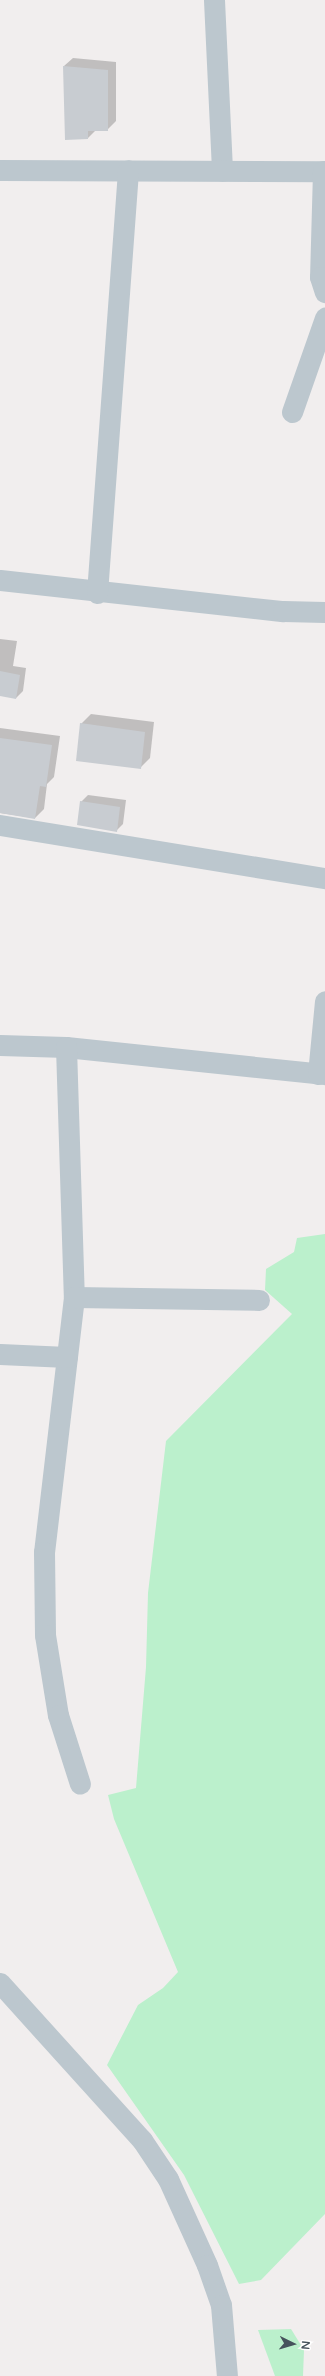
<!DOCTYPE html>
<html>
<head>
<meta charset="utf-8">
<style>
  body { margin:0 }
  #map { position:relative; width:325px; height:2376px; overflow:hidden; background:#f1eeee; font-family:"Varela Round",sans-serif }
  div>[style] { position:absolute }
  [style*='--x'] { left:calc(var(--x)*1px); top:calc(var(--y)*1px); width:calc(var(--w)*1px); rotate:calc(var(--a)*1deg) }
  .green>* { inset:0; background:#bbf0cc }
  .shadow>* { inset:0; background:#0003 }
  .building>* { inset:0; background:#c8ccd1 }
  .minor>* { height:21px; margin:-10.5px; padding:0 10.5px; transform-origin:10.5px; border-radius:10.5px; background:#bcc7ce }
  span { translate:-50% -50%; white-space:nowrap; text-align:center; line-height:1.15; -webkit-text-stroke:3.5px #fff; paint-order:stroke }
  .north { position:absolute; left:273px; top:2324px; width:40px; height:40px; -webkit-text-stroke:3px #fff; paint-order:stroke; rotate:95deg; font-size:11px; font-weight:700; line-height:16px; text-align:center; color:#46535c }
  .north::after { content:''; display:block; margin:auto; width:14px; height:18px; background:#46535c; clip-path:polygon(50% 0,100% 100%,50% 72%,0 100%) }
</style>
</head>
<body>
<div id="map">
  <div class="green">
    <div style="clip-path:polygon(325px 1234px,325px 2214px,261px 2280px,239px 2284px,184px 2175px,107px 2065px,138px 2005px,163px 1988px,178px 1972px,114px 1819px,108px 1795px,136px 1788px,146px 1667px,148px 1593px,166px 1441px,292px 1314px,265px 1290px,266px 1269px,294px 1252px,297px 1238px)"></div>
    <div style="clip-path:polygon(291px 2329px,304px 2350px,303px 2376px,275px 2376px,258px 2330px)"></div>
  </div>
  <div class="shadow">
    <div style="clip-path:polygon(73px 58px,116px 62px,116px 121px,107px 130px,96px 130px,88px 138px,64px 66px)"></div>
    <div style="clip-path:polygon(0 639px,17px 641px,13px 666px,26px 668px,23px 691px,16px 698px,0 695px)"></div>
    <div style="clip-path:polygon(91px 714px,154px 722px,150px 758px,140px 768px,81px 724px)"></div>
    <div style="clip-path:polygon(0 728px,60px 736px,54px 777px,47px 784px,44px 809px,35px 818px,0 813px)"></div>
    <div style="clip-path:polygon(88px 795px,126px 800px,123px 824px,116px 831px,81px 802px)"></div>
  </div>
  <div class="building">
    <div style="clip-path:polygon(63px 66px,108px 70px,108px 131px,88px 131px,88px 139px,65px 140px)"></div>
    <div style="clip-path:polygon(0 671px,20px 675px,16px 699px,0 696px)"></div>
    <div style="clip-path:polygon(80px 723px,145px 732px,141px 769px,76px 761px)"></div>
    <div style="clip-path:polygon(0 738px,52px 745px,46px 787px,40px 786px,35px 819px,0 813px)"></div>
    <div style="clip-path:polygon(80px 801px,120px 807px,117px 832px,77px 825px)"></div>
  </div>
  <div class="minor">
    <div style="--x:214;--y:0;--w:171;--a:87.3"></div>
    <div style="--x:0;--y:170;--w:325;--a:0.2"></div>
    <div style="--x:323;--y:171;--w:106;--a:91.6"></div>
    <div style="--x:320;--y:277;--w:16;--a:72"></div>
    <div style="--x:292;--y:412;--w:100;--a:-70.7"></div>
    <div style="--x:0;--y:580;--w:285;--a:6.3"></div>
    <div style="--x:283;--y:611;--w:42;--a:1.4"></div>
    <div style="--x:97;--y:593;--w:424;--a:-85.8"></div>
    <div style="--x:0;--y:825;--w:329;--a:9.3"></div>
    <div style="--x:0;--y:1045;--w:66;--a:1.7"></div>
    <div style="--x:66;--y:1047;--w:260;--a:6"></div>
    <div style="--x:66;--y:1047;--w:250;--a:88.2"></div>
    <div style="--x:74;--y:1297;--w:257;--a:96.7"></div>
    <div style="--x:44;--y:1552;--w:83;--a:89.3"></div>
    <div style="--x:45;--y:1635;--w:81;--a:80.8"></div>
    <div style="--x:58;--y:1715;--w:72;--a:72.3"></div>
    <div style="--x:318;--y:1074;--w:73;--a:-84.5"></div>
    <div style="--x:74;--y:1297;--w:185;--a:0.9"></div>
    <div style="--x:0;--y:1354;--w:67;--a:2.6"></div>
    <div style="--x:0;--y:1983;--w:212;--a:47.9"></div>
    <div style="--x:142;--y:2140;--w:47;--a:56.3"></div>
    <div style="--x:168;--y:2179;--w:94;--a:65.6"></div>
    <div style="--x:207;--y:2265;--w:42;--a:70.7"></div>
    <div style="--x:221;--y:2305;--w:71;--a:85.2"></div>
  </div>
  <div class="north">N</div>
</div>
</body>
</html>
